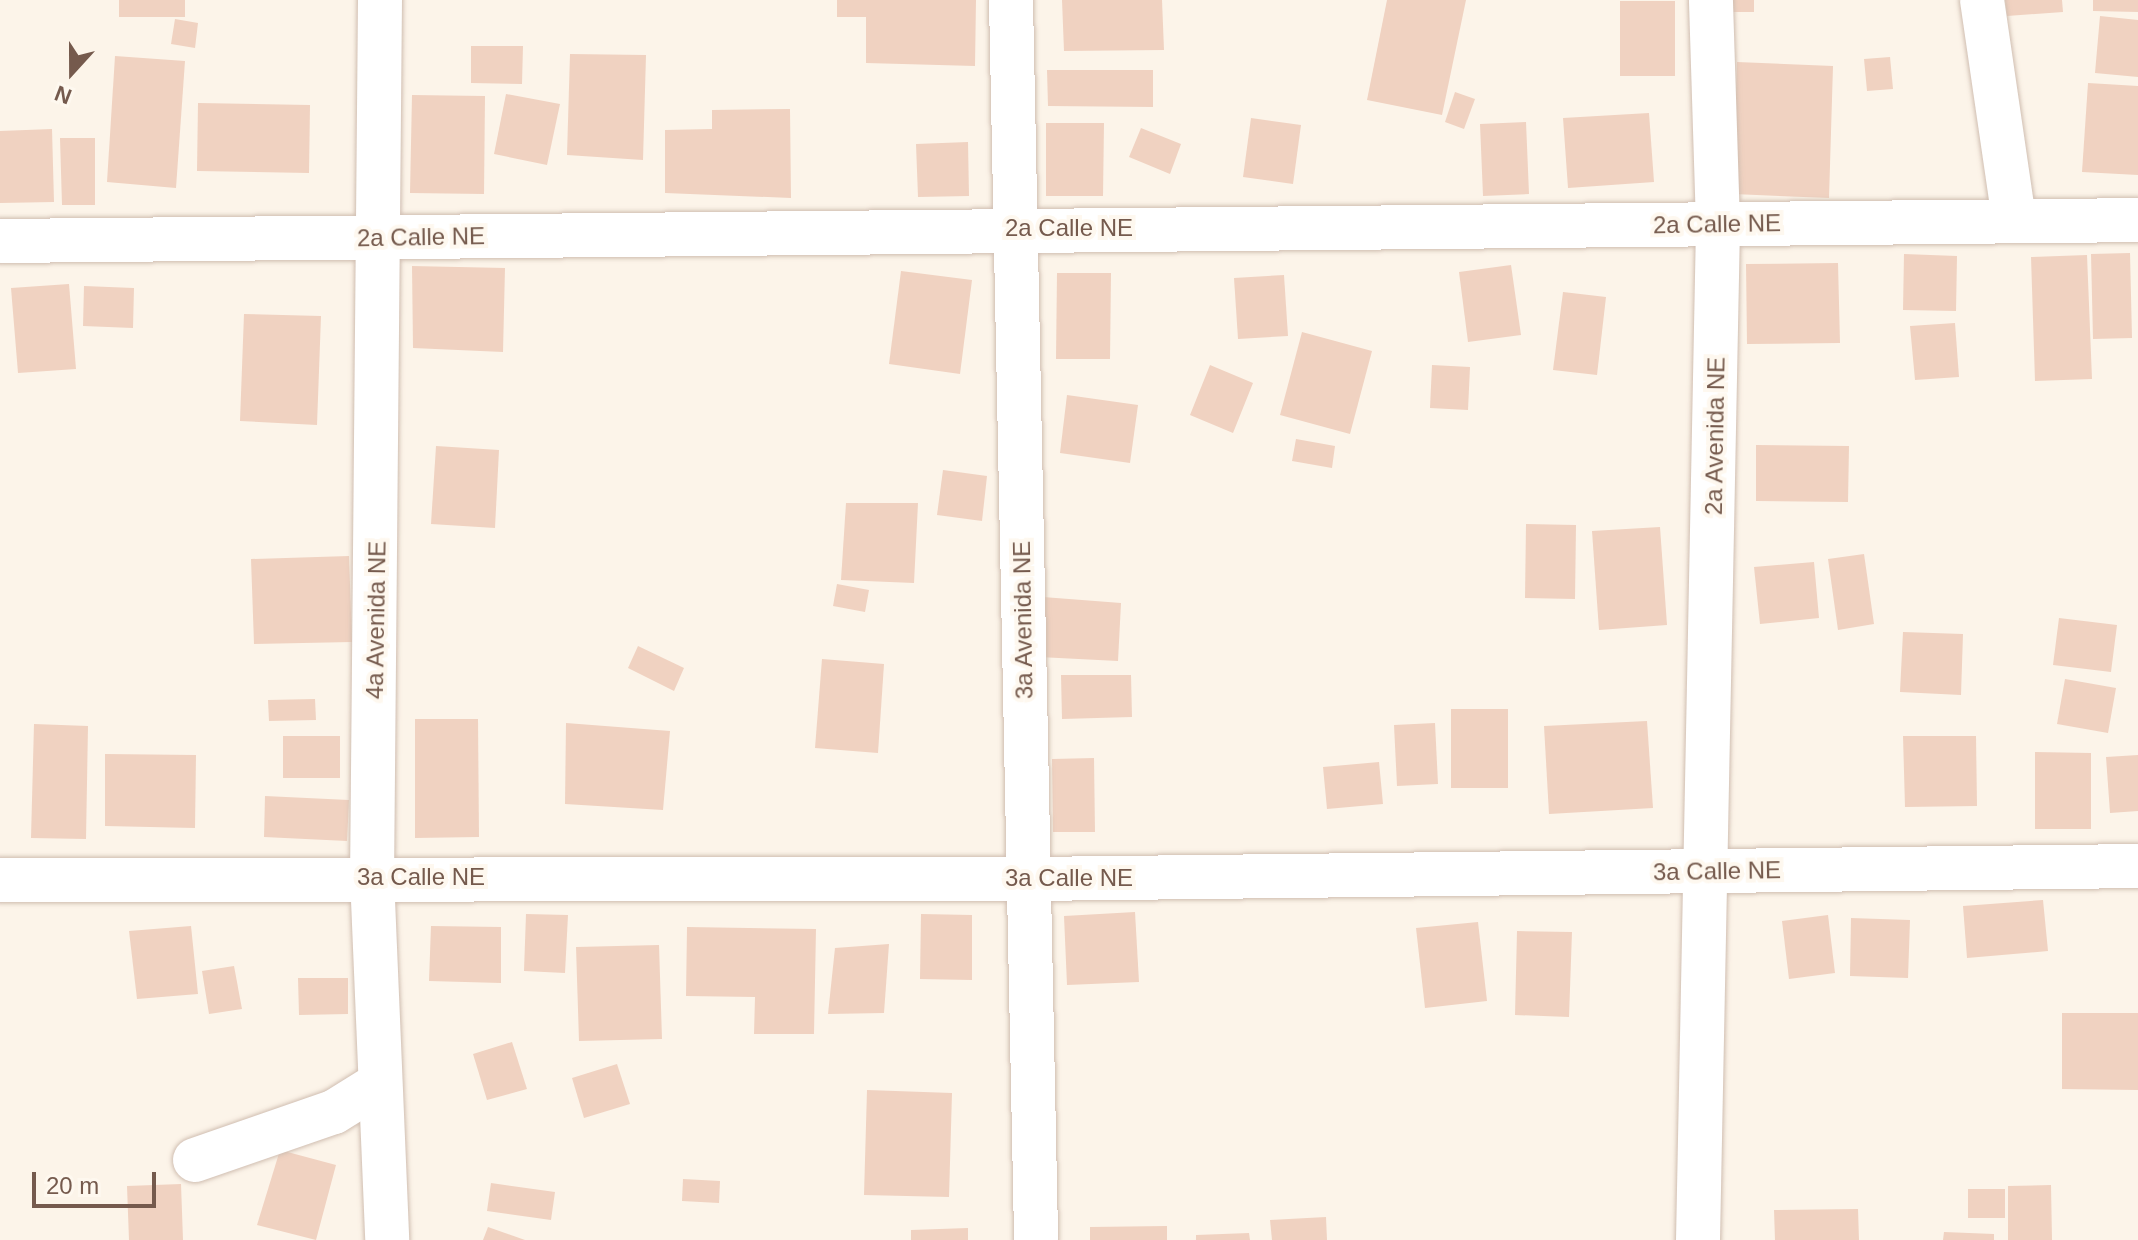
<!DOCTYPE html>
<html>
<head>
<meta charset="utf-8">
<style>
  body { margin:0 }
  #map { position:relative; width:2138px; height:1240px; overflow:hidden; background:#fcf4e9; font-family:Arial,sans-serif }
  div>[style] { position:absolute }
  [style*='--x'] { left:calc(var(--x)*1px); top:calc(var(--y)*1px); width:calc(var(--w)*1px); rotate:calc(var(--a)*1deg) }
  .building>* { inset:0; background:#f0d2c1 }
  .roads { filter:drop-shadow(0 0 2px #d0beb1) drop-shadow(0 0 2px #d0beb1) }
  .minor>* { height:44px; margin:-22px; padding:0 22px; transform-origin:22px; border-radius:22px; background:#fff }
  span { translate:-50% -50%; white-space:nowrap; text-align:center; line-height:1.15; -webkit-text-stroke:8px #fef8ef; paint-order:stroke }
  .street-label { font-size:24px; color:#755a4d }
  .north { position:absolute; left:32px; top:32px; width:80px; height:80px; -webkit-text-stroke:6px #fef8ef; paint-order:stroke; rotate:201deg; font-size:22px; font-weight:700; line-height:32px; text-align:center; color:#755a4d }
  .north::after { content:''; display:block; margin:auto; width:28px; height:36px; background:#755a4d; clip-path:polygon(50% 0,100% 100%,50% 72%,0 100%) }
  .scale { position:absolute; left:32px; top:1172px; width:124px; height:36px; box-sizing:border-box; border:4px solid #755a4d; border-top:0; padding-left:10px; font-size:24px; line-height:28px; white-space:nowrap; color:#755a4d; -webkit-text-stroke:6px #fef8ef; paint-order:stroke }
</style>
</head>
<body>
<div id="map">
  <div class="building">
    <div style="clip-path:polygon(119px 0,185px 0,185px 17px,119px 17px)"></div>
    <div style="clip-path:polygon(837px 0,976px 0,975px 66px,866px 63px,866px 17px,837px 17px)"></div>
    <div style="clip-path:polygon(1062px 0,1162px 0,1164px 50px,1064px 51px)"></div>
    <div style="clip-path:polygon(1387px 0,1466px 0,1442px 115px,1367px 100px)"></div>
    <div style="clip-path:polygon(1727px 0,1754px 0,1754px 12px,1727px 12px)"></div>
    <div style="clip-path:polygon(2005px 0,2062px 0,2063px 12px,2007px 16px)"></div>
    <div style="clip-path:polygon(2093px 0,2138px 0,2138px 12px,2093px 11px)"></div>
    <div style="clip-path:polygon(1620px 1px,1675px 1px,1675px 76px,1620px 76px)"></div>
    <div style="clip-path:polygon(2100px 16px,2138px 20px,2138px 77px,2095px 73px)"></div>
    <div style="clip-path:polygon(175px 19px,198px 23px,195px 48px,171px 44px)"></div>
    <div style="clip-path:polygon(471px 46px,523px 46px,522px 84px,471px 83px)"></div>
    <div style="clip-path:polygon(570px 54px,646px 55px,643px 160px,567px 155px)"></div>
    <div style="clip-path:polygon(115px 56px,185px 61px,176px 188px,107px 182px)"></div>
    <div style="clip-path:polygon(1890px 57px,1893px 89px,1867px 91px,1864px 59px)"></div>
    <div style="clip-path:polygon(1737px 62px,1833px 66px,1829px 198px,1733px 194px)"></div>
    <div style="clip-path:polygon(1047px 70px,1153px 70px,1153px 107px,1048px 106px)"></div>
    <div style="clip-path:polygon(2088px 83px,2138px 86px,2138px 175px,2082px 172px)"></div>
    <div style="clip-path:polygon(1455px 92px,1475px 99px,1464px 129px,1445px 122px)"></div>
    <div style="clip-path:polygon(506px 94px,560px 104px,547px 165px,494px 154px)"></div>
    <div style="clip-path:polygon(412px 95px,485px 96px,484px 194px,410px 193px)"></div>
    <div style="clip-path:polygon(198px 103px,310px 105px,309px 173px,197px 171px)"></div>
    <div style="clip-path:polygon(790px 109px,791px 198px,665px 193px,665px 130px,712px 129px,712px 110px)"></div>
    <div style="clip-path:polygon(1649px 113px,1654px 182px,1568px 188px,1563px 118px)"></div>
    <div style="clip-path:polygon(1251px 118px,1301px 125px,1293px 184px,1243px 177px)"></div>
    <div style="clip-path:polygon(1526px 122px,1529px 194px,1483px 196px,1480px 124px)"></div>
    <div style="clip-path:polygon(1046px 123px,1104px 123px,1103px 196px,1046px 196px)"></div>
    <div style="clip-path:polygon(1141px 128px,1181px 144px,1170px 174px,1129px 157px)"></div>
    <div style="clip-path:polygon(52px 129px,54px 202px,0 203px,0 131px)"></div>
    <div style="clip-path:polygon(60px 138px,95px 138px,95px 205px,62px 205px)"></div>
    <div style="clip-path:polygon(968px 142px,969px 196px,918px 197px,916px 144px)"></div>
    <div style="clip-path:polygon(2130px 253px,2132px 338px,2093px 339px,2091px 254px)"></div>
    <div style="clip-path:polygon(1904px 254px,1957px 256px,1956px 311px,1903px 310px)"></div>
    <div style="clip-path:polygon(2087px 255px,2092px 379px,2035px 381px,2031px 257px)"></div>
    <div style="clip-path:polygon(1838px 263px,1840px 343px,1747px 344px,1746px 264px)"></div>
    <div style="clip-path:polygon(1511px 265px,1521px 335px,1468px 342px,1459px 272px)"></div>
    <div style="clip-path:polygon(412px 266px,505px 268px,503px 352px,413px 348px)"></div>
    <div style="clip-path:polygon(901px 271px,972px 280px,960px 374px,889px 364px)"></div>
    <div style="clip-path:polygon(1057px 273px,1111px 273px,1110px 359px,1056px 359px)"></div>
    <div style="clip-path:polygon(1284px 275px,1288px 336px,1238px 339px,1234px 278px)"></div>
    <div style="clip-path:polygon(69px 284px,76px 369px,18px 373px,11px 288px)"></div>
    <div style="clip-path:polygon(84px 286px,134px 288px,133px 328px,83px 326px)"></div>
    <div style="clip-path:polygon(1563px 292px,1606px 297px,1597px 375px,1553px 370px)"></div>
    <div style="clip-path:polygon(244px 314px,321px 316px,317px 425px,240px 421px)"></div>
    <div style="clip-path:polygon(1955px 323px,1959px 377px,1915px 380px,1910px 326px)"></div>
    <div style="clip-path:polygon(1302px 332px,1372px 351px,1350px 434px,1280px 415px)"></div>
    <div style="clip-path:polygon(1210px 365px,1253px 383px,1233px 433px,1190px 415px)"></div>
    <div style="clip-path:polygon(1432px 365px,1470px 367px,1468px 410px,1430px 408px)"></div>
    <div style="clip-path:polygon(1067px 395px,1138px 405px,1130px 463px,1060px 453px)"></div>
    <div style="clip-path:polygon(1296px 439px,1335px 446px,1332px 468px,1292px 461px)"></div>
    <div style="clip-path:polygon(1756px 445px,1849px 446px,1848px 502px,1756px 501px)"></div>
    <div style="clip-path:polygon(436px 446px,499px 450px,495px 528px,431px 524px)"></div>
    <div style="clip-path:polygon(943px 470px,987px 476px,982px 521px,937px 515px)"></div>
    <div style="clip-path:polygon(846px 503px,918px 503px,914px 583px,841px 580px)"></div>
    <div style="clip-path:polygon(1526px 524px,1576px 525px,1575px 599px,1525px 598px)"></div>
    <div style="clip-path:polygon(1660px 527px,1667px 625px,1599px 630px,1592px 531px)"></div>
    <div style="clip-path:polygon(1864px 554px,1874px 624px,1838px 630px,1828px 559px)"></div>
    <div style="clip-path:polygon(349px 556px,352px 642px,254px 644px,251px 559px)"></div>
    <div style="clip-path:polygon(1814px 562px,1819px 618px,1760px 624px,1754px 567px)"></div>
    <div style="clip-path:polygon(837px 584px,869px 590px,865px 612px,833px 606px)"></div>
    <div style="clip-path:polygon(1043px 597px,1121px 603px,1118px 661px,1039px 657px)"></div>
    <div style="clip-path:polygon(2059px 618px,2117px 625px,2111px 672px,2053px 665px)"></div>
    <div style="clip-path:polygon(1903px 632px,1963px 634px,1961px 695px,1900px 692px)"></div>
    <div style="clip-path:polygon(638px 646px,684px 668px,674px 691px,628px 668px)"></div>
    <div style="clip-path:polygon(822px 659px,884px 664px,878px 753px,815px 748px)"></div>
    <div style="clip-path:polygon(1061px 675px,1131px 675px,1132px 717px,1062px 719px)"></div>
    <div style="clip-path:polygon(2065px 679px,2116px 688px,2108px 733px,2057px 724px)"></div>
    <div style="clip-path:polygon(315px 699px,316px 720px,269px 721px,268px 700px)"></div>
    <div style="clip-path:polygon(1451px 709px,1508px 709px,1508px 788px,1451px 788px)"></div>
    <div style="clip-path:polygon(415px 719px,478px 719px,479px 837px,415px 838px)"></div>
    <div style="clip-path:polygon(1647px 721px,1653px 808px,1549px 814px,1544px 726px)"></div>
    <div style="clip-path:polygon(566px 723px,670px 731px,663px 810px,565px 804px)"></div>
    <div style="clip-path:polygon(1435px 723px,1438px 784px,1397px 786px,1394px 725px)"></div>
    <div style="clip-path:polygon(34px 724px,88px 726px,86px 839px,31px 838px)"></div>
    <div style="clip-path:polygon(283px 736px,340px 736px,340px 778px,283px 778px)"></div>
    <div style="clip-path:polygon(1903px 736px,1976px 736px,1977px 806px,1905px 807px)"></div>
    <div style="clip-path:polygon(2035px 752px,2091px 753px,2091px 829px,2035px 829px)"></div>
    <div style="clip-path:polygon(105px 754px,196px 755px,195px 828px,105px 826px)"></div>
    <div style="clip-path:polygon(2138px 755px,2138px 811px,2110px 813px,2106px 757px)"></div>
    <div style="clip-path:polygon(1094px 758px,1095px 832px,1053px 832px,1052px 759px)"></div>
    <div style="clip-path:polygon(1379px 762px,1383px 804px,1327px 809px,1323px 767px)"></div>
    <div style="clip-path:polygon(265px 796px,349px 800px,347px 841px,264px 837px)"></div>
    <div style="clip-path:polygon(2043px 900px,2048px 951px,1967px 958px,1963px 906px)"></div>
    <div style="clip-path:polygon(1135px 912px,1139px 982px,1067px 985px,1064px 916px)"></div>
    <div style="clip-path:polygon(526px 914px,568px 915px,565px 973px,524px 971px)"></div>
    <div style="clip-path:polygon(921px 914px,972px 915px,972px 980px,920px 979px)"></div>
    <div style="clip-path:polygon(1828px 915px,1835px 973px,1789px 979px,1782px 921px)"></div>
    <div style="clip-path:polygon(1851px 918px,1910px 920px,1908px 978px,1850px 976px)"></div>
    <div style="clip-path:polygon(1478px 922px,1487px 1001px,1425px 1008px,1416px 928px)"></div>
    <div style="clip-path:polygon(191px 926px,198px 994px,137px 999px,129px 931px)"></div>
    <div style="clip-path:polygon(431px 926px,501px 927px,501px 983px,429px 981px)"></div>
    <div style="clip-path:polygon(687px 927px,816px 929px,814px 1034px,754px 1034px,755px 997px,686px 996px)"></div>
    <div style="clip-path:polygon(1517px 931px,1572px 932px,1569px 1017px,1515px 1015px)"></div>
    <div style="clip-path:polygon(889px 944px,884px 1013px,828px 1014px,835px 948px)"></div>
    <div style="clip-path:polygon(659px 945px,662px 1039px,579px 1041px,576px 947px)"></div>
    <div style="clip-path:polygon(234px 966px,242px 1009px,209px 1014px,202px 971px)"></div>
    <div style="clip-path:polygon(298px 978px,348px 978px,348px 1014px,299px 1015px)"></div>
    <div style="clip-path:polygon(2062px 1013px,2138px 1013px,2138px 1090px,2062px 1089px)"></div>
    <div style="clip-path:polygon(512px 1042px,527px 1089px,487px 1100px,473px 1054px)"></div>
    <div style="clip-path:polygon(617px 1064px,630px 1104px,584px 1118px,572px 1078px)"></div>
    <div style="clip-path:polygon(867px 1090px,952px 1093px,949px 1197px,864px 1195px)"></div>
    <div style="clip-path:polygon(280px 1150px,336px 1165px,316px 1240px,257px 1225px)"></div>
    <div style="clip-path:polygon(683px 1179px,720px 1181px,719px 1203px,682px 1201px)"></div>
    <div style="clip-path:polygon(491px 1183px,555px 1192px,551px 1220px,487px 1211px)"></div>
    <div style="clip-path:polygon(181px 1184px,183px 1240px,129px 1240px,127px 1186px)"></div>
    <div style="clip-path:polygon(2051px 1185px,2052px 1240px,2008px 1240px,2008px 1186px)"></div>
    <div style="clip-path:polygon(1968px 1189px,2005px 1189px,2005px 1218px,1968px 1218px)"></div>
    <div style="clip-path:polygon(1858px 1209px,1859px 1240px,1775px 1240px,1774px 1210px)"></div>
    <div style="clip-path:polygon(1326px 1217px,1327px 1240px,1272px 1240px,1270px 1220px)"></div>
    <div style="clip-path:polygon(1167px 1226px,1167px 1240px,1090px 1240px,1090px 1227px)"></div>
    <div style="clip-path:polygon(488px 1227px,525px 1240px,483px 1240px)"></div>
    <div style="clip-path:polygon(968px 1228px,968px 1240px,911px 1240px,911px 1230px)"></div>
    <div style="clip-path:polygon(1944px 1232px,1994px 1234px,1994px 1240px,1943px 1240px)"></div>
    <div style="clip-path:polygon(1249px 1233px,1250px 1240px,1196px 1240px,1196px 1235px)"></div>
  </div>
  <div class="roads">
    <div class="minor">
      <div style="--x:380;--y:0;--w:876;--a:90.52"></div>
      <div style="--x:372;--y:876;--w:364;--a:87.6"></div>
      <div style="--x:1011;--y:0;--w:1240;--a:88.84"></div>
      <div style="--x:1982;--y:0;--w:221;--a:81.7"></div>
      <div style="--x:0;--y:241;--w:2138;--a:-0.56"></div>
      <div style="--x:0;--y:880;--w:1030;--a:-0.06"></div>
      <div style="--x:1030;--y:879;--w:1108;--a:-0.67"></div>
      <div style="--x:195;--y:1160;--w:147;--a:-19.1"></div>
      <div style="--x:334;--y:1112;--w:53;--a:-31.9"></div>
      <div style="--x:1698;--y:1240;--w:1015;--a:-88.87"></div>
      <div style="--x:1718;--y:225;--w:225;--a:-91.8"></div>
    </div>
  </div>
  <div class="street-label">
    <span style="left:1717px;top:224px;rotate:-1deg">2a Calle NE</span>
    <span style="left:1069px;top:228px">2a Calle NE</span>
    <span style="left:421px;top:237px;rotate:-1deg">2a Calle NE</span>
    <span style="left:1715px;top:436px;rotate:-89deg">2a Avenida NE</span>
    <span style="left:376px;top:620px;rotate:-89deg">4a Avenida NE</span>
    <span style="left:1023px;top:620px;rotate:-91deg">3a Avenida NE</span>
    <span style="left:1717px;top:871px;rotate:-1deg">3a Calle NE</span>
    <span style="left:421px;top:877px">3a Calle NE</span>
    <span style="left:1069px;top:878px">3a Calle NE</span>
  </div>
  <div class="north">N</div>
  <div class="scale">20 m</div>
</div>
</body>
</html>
